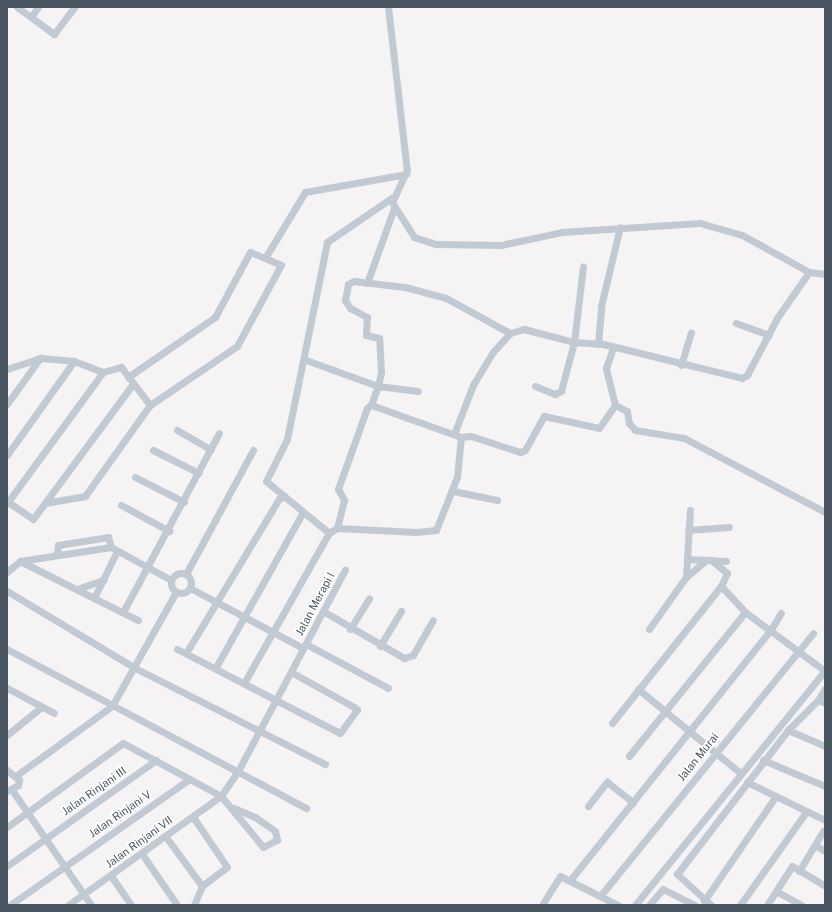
<!DOCTYPE html>
<html>
<head>
<meta charset="utf-8">
<style>
  body { margin:0 }
  #map { position:relative; width:832px; height:912px; overflow:hidden; background:#f5f3f3; font-family:"Public Sans",sans-serif }
  div>[style] { position:absolute }
  [style*='--x'] { left:calc(var(--x)*1px); top:calc(var(--y)*1px); width:calc(var(--w)*1px); rotate:calc(var(--a)*1deg) }
  .minor>* { height:7px; margin:-3.5px; padding:0 3.5px; transform-origin:3.5px; border-radius:3.5px; background:#c1cad2 }
  .minor>.ring { margin:-3.5px; padding:0; box-sizing:content-box; background:none; border:7px solid #c1cad2; border-radius:50% }
  span { translate:-50% -50%; white-space:nowrap; text-align:center; line-height:1.15; -webkit-text-stroke:3.5px #fff; paint-order:stroke }
  .street-label { font-size:11px; color:#4a5661 }
  .frame { position:absolute; inset:0; border:8px solid #4a5661; pointer-events:none }
</style>
</head>
<body>
<div id="map">
  <div class="minor">
    <div style="--x:17;--y:7;--w:46;--a:36.1"></div>
    <div style="--x:54;--y:34;--w:34;--a:-53"></div>
    <div style="--x:388;--y:7;--w:164;--a:83.4"></div>
    <div style="--x:407;--y:170;--w:35;--a:115"></div>
    <div style="--x:392;--y:202;--w:41;--a:57.8"></div>
    <div style="--x:414;--y:237;--w:23;--a:18"></div>
    <div style="--x:436;--y:244;--w:65;--a:0.9"></div>
    <div style="--x:501;--y:245;--w:62;--a:-12"></div>
    <div style="--x:562;--y:232;--w:138;--a:-3.7"></div>
    <div style="--x:700;--y:223;--w:44;--a:15.9"></div>
    <div style="--x:742;--y:235;--w:77;--a:28.9"></div>
    <div style="--x:809;--y:272;--w:16;--a:7"></div>
    <div style="--x:31;--y:17;--w:12;--a:-55"></div>
    <div style="--x:367;--y:283;--w:80;--a:-70.2"></div>
    <div style="--x:736;--y:323;--w:35;--a:20"></div>
    <div style="--x:598;--y:344;--w:38;--a:-85"></div>
    <div style="--x:601;--y:306;--w:81;--a:-76.5"></div>
    <div style="--x:306;--y:360;--w:77;--a:19.9"></div>
    <div style="--x:378;--y:386;--w:14;--a:-78"></div>
    <div style="--x:381;--y:372;--w:34;--a:-93"></div>
    <div style="--x:379;--y:338;--w:13;--a:-167"></div>
    <div style="--x:366;--y:335;--w:18;--a:-87"></div>
    <div style="--x:367;--y:317;--w:19;--a:-152"></div>
    <div style="--x:350;--y:308;--w:9;--a:-122"></div>
    <div style="--x:345;--y:300;--w:16;--a:-79"></div>
    <div style="--x:348;--y:284;--w:7;--a:-27"></div>
    <div style="--x:354;--y:281;--w:51;--a:6.7"></div>
    <div style="--x:405;--y:287;--w:42;--a:15"></div>
    <div style="--x:446;--y:298;--w:73;--a:28.7"></div>
    <div style="--x:681;--y:365;--w:34;--a:-73"></div>
    <div style="--x:7;--y:369;--w:36;--a:-18"></div>
    <div style="--x:41;--y:358;--w:33;--a:5"></div>
    <div style="--x:74;--y:361;--w:31;--a:21"></div>
    <div style="--x:103;--y:372;--w:19;--a:-16"></div>
    <div style="--x:121;--y:367;--w:48;--a:52.7"></div>
    <div style="--x:150;--y:405;--w:105;--a:-34.1"></div>
    <div style="--x:237;--y:346;--w:92;--a:-61.5"></div>
    <div style="--x:281;--y:265;--w:17;--a:-156"></div>
    <div style="--x:103;--y:372;--w:161;--a:126.2"></div>
    <div style="--x:8;--y:502;--w:30;--a:34"></div>
    <div style="--x:33;--y:519;--w:168;--a:-53.5"></div>
    <div style="--x:128;--y:377;--w:106;--a:-34.6"></div>
    <div style="--x:215;--y:317;--w:74;--a:-61.7"></div>
    <div style="--x:250;--y:252;--w:16;--a:22"></div>
    <div style="--x:265;--y:258;--w:77;--a:-58.8"></div>
    <div style="--x:305;--y:192;--w:103;--a:-10.1"></div>
    <div style="--x:535;--y:386;--w:22;--a:22"></div>
    <div style="--x:555;--y:394;--w:7;--a:-27"></div>
    <div style="--x:561;--y:391;--w:51;--a:-75.1"></div>
    <div style="--x:574;--y:342;--w:76;--a:-83.2"></div>
    <div style="--x:7;--y:404;--w:57;--a:-54.3"></div>
    <div style="--x:371;--y:405;--w:20;--a:-70"></div>
    <div style="--x:378;--y:386;--w:40;--a:7.1"></div>
    <div style="--x:615;--y:405;--w:13;--a:27"></div>
    <div style="--x:627;--y:411;--w:12;--a:81"></div>
    <div style="--x:629;--y:423;--w:9;--a:49"></div>
    <div style="--x:635;--y:430;--w:50;--a:9.3"></div>
    <div style="--x:684;--y:438;--w:159;--a:27.7"></div>
    <div style="--x:177;--y:430;--w:39;--a:30"></div>
    <div style="--x:454;--y:434;--w:53;--a:-68.8"></div>
    <div style="--x:473;--y:385;--w:39;--a:-59"></div>
    <div style="--x:493;--y:352;--w:25;--a:-48"></div>
    <div style="--x:510;--y:333;--w:15;--a:-16"></div>
    <div style="--x:524;--y:329;--w:52;--a:14.6"></div>
    <div style="--x:574;--y:342;--w:29;--a:4"></div>
    <div style="--x:603;--y:344;--w:143;--a:13.7"></div>
    <div style="--x:742;--y:378;--w:6;--a:-31"></div>
    <div style="--x:747;--y:375;--w:64;--a:-62.2"></div>
    <div style="--x:777;--y:318;--w:56;--a:-55.2"></div>
    <div style="--x:461;--y:437;--w:10;--a:-6"></div>
    <div style="--x:471;--y:436;--w:52;--a:18.1"></div>
    <div style="--x:520;--y:452;--w:5;--a:-22"></div>
    <div style="--x:525;--y:450;--w:39;--a:-61"></div>
    <div style="--x:544;--y:416;--w:56;--a:12.3"></div>
    <div style="--x:599;--y:428;--w:28;--a:-55"></div>
    <div style="--x:615;--y:405;--w:38;--a:-104"></div>
    <div style="--x:606;--y:368;--w:21;--a:-71"></div>
    <div style="--x:153;--y:450;--w:51;--a:26.6"></div>
    <div style="--x:7;--y:455;--w:115;--a:-54.5"></div>
    <div style="--x:135;--y:477;--w:55;--a:27"></div>
    <div style="--x:453;--y:491;--w:45;--a:11.6"></div>
    <div style="--x:284;--y:496;--w:23;--a:-140"></div>
    <div style="--x:266;--y:481;--w:47;--a:-63.4"></div>
    <div style="--x:287;--y:439;--w:201;--a:-78.5"></div>
    <div style="--x:327;--y:242;--w:80;--a:-34.3"></div>
    <div style="--x:45;--y:503;--w:41;--a:-9.9"></div>
    <div style="--x:85;--y:496;--w:112;--a:-54.5"></div>
    <div style="--x:121;--y:505;--w:55;--a:28.4"></div>
    <div style="--x:688;--y:530;--w:41;--a:-4.2"></div>
    <div style="--x:57;--y:554;--w:9;--a:-84"></div>
    <div style="--x:58;--y:545;--w:51;--a:-9.1"></div>
    <div style="--x:108;--y:537;--w:10;--a:73"></div>
    <div style="--x:687;--y:559;--w:39;--a:3"></div>
    <div style="--x:20;--y:561;--w:132;--a:26.6"></div>
    <div style="--x:7;--y:572;--w:17;--a:-40"></div>
    <div style="--x:20;--y:561;--w:92;--a:-8.7"></div>
    <div style="--x:111;--y:547;--w:68;--a:28.8"></div>
    <div class="ring" style="left:171px;top:573px;width:13px;height:13px"></div>
    <div style="--x:186;--y:574;--w:141;--a:-61.6"></div>
    <div style="--x:686;--y:577;--w:25;--a:-40"></div>
    <div style="--x:721;--y:586;--w:35;--a:47"></div>
    <div style="--x:745;--y:612;--w:99;--a:36.4"></div>
    <div style="--x:190;--y:588;--w:128;--a:28"></div>
    <div style="--x:77;--y:589;--w:28;--a:-19"></div>
    <div style="--x:7;--y:591;--w:149;--a:31"></div>
    <div style="--x:135;--y:668;--w:213;--a:26.8"></div>
    <div style="--x:94;--y:598;--w:52;--a:-63.9"></div>
    <div style="--x:323;--y:611;--w:94;--a:30.1"></div>
    <div style="--x:404;--y:658;--w:9;--a:-18"></div>
    <div style="--x:413;--y:655;--w:40;--a:-60.3"></div>
    <div style="--x:123;--y:612;--w:203;--a:-61.8"></div>
    <div style="--x:350;--y:629;--w:36;--a:-58"></div>
    <div style="--x:649;--y:629;--w:64;--a:-54.6"></div>
    <div style="--x:686;--y:577;--w:67;--a:-86.6"></div>
    <div style="--x:306;--y:644;--w:93;--a:28.2"></div>
    <div style="--x:380;--y:646;--w:41;--a:-59"></div>
    <div style="--x:7;--y:649;--w:339;--a:28"></div>
    <div style="--x:177;--y:649;--w:183;--a:27.3"></div>
    <div style="--x:340;--y:733;--w:29;--a:-54"></div>
    <div style="--x:357;--y:710;--w:4;--a:-135"></div>
    <div style="--x:354;--y:707;--w:72;--a:-150.9"></div>
    <div style="--x:186;--y:653;--w:180;--a:-58.9"></div>
    <div style="--x:279;--y:499;--w:6;--a:-31"></div>
    <div style="--x:284;--y:496;--w:58;--a:39.4"></div>
    <div style="--x:216;--y:667;--w:178;--a:-60.7"></div>
    <div style="--x:244;--y:683;--w:172;--a:-60.5"></div>
    <div style="--x:329;--y:533;--w:9;--a:-32"></div>
    <div style="--x:337;--y:528;--w:79;--a:2.9"></div>
    <div style="--x:416;--y:532;--w:20;--a:-6"></div>
    <div style="--x:436;--y:530;--w:57;--a:-68.4"></div>
    <div style="--x:457;--y:477;--w:40;--a:-84.3"></div>
    <div style="--x:461;--y:437;--w:96;--a:-160.4"></div>
    <div style="--x:371;--y:405;--w:5;--a:143"></div>
    <div style="--x:367;--y:408;--w:86;--a:109.7"></div>
    <div style="--x:338;--y:489;--w:13;--a:61"></div>
    <div style="--x:344;--y:500;--w:29;--a:104"></div>
    <div style="--x:7;--y:688;--w:53;--a:28"></div>
    <div style="--x:638;--y:689;--w:131;--a:39.4"></div>
    <div style="--x:818;--y:700;--w:13;--a:-58"></div>
    <div style="--x:612;--y:723;--w:175;--a:-51.5"></div>
    <div style="--x:721;--y:586;--w:14;--a:-65"></div>
    <div style="--x:727;--y:573;--w:21;--a:-141"></div>
    <div style="--x:788;--y:730;--w:40;--a:23.4"></div>
    <div style="--x:7;--y:735;--w:43;--a:-39.3"></div>
    <div style="--x:629;--y:756;--w:185;--a:-51.1"></div>
    <div style="--x:763;--y:760;--w:67;--a:22.8"></div>
    <div style="--x:7;--y:770;--w:16;--a:40"></div>
    <div style="--x:19;--y:780;--w:5;--a:101"></div>
    <div style="--x:18;--y:785;--w:13;--a:151"></div>
    <div style="--x:17;--y:775;--w:117;--a:-36"></div>
    <div style="--x:112;--y:706;--w:131;--a:-60.7"></div>
    <div style="--x:747;--y:782;--w:87;--a:26"></div>
    <div style="--x:12;--y:790;--w:140;--a:55.5"></div>
    <div style="--x:588;--y:806;--w:31;--a:-52"></div>
    <div style="--x:607;--y:782;--w:33;--a:38"></div>
    <div style="--x:193;--y:817;--w:60;--a:55.8"></div>
    <div style="--x:227;--y:867;--w:31;--a:143"></div>
    <div style="--x:202;--y:886;--w:21;--a:113"></div>
    <div style="--x:7;--y:827;--w:143;--a:-35.9"></div>
    <div style="--x:123;--y:743;--w:111;--a:28.4"></div>
    <div style="--x:221;--y:796;--w:66;--a:50.5"></div>
    <div style="--x:263;--y:847;--w:16;--a:-27"></div>
    <div style="--x:277;--y:840;--w:9;--a:-103"></div>
    <div style="--x:275;--y:831;--w:24;--a:-145"></div>
    <div style="--x:255;--y:817;--w:23;--a:-157"></div>
    <div style="--x:166;--y:837;--w:61;--a:53.7"></div>
    <div style="--x:815;--y:845;--w:12;--a:31"></div>
    <div style="--x:142;--y:854;--w:62;--a:55.5"></div>
    <div style="--x:7;--y:866;--w:183;--a:-35.4"></div>
    <div style="--x:799;--y:871;--w:47;--a:-59"></div>
    <div style="--x:111;--y:876;--w:35;--a:55"></div>
    <div style="--x:571;--y:879;--w:318;--a:-51.3"></div>
    <div style="--x:770;--y:631;--w:21;--a:-59"></div>
    <div style="--x:776;--y:891;--w:29;--a:29"></div>
    <div style="--x:601;--y:895;--w:337;--a:-51"></div>
    <div style="--x:704;--y:901;--w:127;--a:-55.6"></div>
    <div style="--x:10;--y:905;--w:219;--a:-35.1"></div>
    <div style="--x:68;--y:905;--w:188;--a:-35.5"></div>
    <div style="--x:221;--y:796;--w:30;--a:-56"></div>
    <div style="--x:238;--y:771;--w:228;--a:-62"></div>
    <div style="--x:542;--y:905;--w:34;--a:-58"></div>
    <div style="--x:560;--y:876;--w:65;--a:26.6"></div>
    <div style="--x:635;--y:905;--w:302;--a:-51"></div>
    <div style="--x:649;--y:905;--w:21;--a:-49"></div>
    <div style="--x:663;--y:889;--w:36;--a:27"></div>
    <div style="--x:711;--y:905;--w:46;--a:-137.6"></div>
    <div style="--x:677;--y:874;--w:182;--a:-52.4"></div>
    <div style="--x:788;--y:730;--w:42;--a:-45"></div>
    <div style="--x:818;--y:700;--w:8;--a:23"></div>
    <div style="--x:740;--y:905;--w:114;--a:-54.6"></div>
    <div style="--x:767;--y:905;--w:46;--a:-57.3"></div>
    <div style="--x:792;--y:866;--w:39;--a:31"></div>
  </div>
  <div class="street-label">
    <span style="left:315px;top:604px;rotate:-62deg">Jalan Merapi I</span>
    <span style="left:698px;top:757px;rotate:-51deg">Jalan Murai</span>
    <span style="left:94px;top:791px;rotate:-35deg">Jalan Rinjani III</span>
    <span style="left:120px;top:814px;rotate:-35deg">Jalan Rinjani V</span>
    <span style="left:139px;top:842px;rotate:-36deg">Jalan Rinjani VII</span>
  </div>
  <div class="frame"></div>
</div>
</body>
</html>
